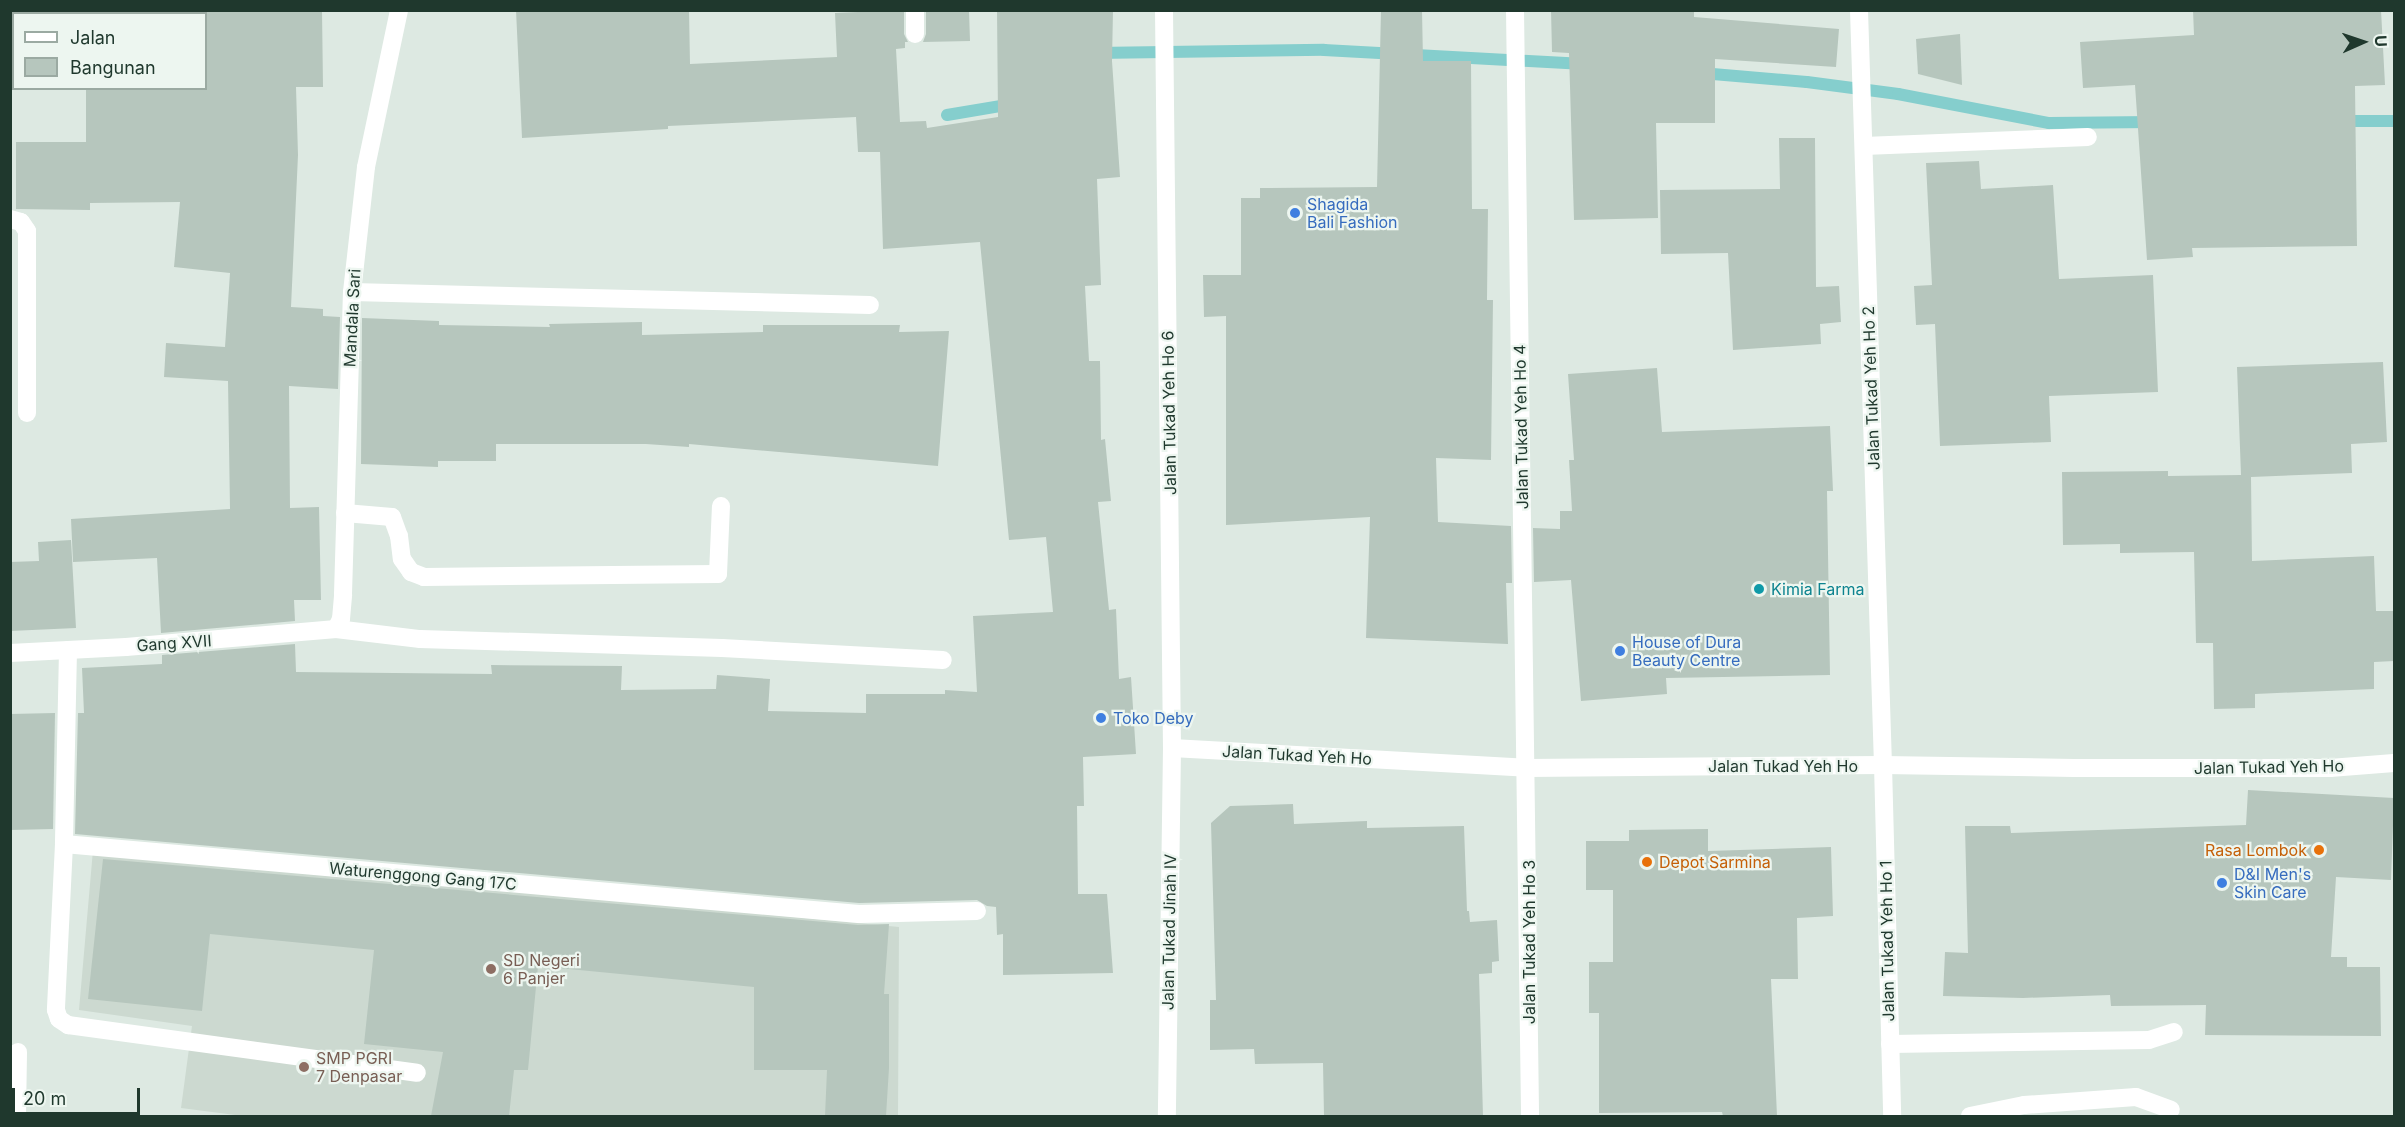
<!DOCTYPE html>
<html>
<head>
<meta charset="utf-8">
<style>
  body { margin:0 }
  #map { position:relative; width:2405px; height:1127px; overflow:hidden; background:#dde9e2; font-family:Inter,sans-serif }
  div>[style] { position:absolute }
  [style*='--x'] { left:calc(var(--x)*1px); top:calc(var(--y)*1px); width:calc(var(--w)*1px); rotate:calc(var(--a)*1deg) }
  .built>* { inset:0; background:#ccd9d0 }
  .stream>* { height:12px; margin:-6px; padding:0 6px; transform-origin:6px; border-radius:6px; background:#85cecd }
  .building>* { inset:0; background:#b6c6bd }
  .lane>* { height:18px; margin:-9px; padding:0 9px; transform-origin:9px; border-radius:9px; background:#fff }
  .street>* { height:18px; margin:-9px; padding:0 9px; transform-origin:9px; border-radius:9px; background:#fff }
  .dots>* { width:16px; height:16px; translate:-50% -50%; box-sizing:border-box; border:3px solid #edf6f0; border-radius:50% }
  span { translate:-50% -50%; white-space:nowrap; text-align:center; line-height:1.15; -webkit-text-stroke:4.5px #edf6f0; paint-order:stroke }
  .shop-label { font-size:16px; color:#366cbe }
  .left { translate:0 -50%; text-align:left }
  .street-label { font-size:16px; color:#1f382d }
  .culture-label { font-size:16px; color:#0d838f }
  .food-label { font-size:16px; color:#c56008 }
  .right { translate:-100% -50%; text-align:right }
  .education-label { font-size:16px; color:#785e54 }
  .frame { position:absolute; inset:0; border:12px solid #1f382d; pointer-events:none }
  .legend { position:absolute; left:12px; top:12px; width:195px; height:78px; box-sizing:border-box; background:#edf6f0; border:2px solid #9baaa2; margin:0; padding:8px 10px; list-style:none; font-size:18px; color:#1f382d }
  .legend li { display:flex; align-items:center; gap:12px; height:30px }
  .legend b { width:30px; border:2px solid #9baaa2 }
  .north { position:absolute; left:2333px; top:12px; width:60px; height:60px; -webkit-text-stroke:4px #edf6f0; paint-order:stroke; rotate:87deg; font-size:16px; font-weight:700; line-height:24px; text-align:center; color:#1f382d }
  .north::after { content:''; display:block; margin:auto; width:21px; height:27px; background:#1f382d; clip-path:polygon(50% 0,100% 100%,50% 72%,0 100%) }
  .scale { position:absolute; left:12px; top:1088px; width:128px; height:27px; box-sizing:border-box; border:3px solid #1f382d; border-top:0; padding-left:8px; font-size:18px; line-height:21px; white-space:nowrap; color:#1f382d; -webkit-text-stroke:4px #edf6f0; paint-order:stroke }
</style>
</head>
<body>
<div id="map">
  <div class="built">
    <div style="clip-path:polygon(93px 850px,899px 927px,898px 1116px,243px 1116px,181px 1108px,192px 1026px,79px 1010px)"></div>
  </div>
  <div class="stream">
    <div style="--x:1095;--y:53;--w:229;--a:-0.8"></div>
    <div style="--x:1324;--y:50;--w:261;--a:3.1"></div>
    <div style="--x:1701;--y:73;--w:106;--a:4.9"></div>
    <div style="--x:1807;--y:82;--w:92;--a:7.5"></div>
    <div style="--x:1898;--y:94;--w:154;--a:10.9"></div>
    <div style="--x:2049;--y:123;--w:104;--a:-0.6"></div>
    <div style="--x:947;--y:115;--w:67;--a:-9.5"></div>
    <div style="--x:2339;--y:121;--w:55;--a:0"></div>
  </div>
  <div class="building">
    <div style="clip-path:polygon(206px 10px,322px 10px,323px 87px,296px 87px,298px 155px,291px 307px,323px 309px,323px 316px,340px 317px,338px 389px,289px 386px,290px 508px,319px 507px,321px 600px,294px 600px,295px 621px,161px 633px,157px 558px,73px 562px,71px 519px,230px 509px,228px 381px,164px 377px,166px 343px,225px 347px,230px 273px,174px 267px,180px 202px,90px 203px,90px 210px,16px 209px,16px 142px,86px 142px,86px 88px,206px 88px)"></div>
    <div style="clip-path:polygon(516px 10px,689px 10px,690px 64px,837px 57px,835px 13px,904px 10px,904px 34px,908px 42px,905px 42px,905px 48px,896px 49px,900px 122px,926px 121px,927px 128px,998px 117px,997px 10px,1113px 10px,1112px 61px,1120px 177px,1097px 179px,1101px 285px,1085px 286px,1089px 361px,1100px 361px,1101px 440px,1105px 439px,1111px 501px,1098px 502px,1109px 610px,1116px 609px,1119px 679px,1131px 677px,1136px 754px,1083px 757px,1084px 806px,1077px 806px,1078px 894px,1107px 894px,1113px 973px,1003px 975px,1003px 934px,997px 935px,996px 907px,987px 906px,977px 900px,859px 903px,75px 834px,78px 713px,84px 713px,82px 668px,162px 664px,162px 655px,295px 644px,296px 672px,492px 674px,491px 665px,622px 666px,621px 690px,716px 689px,717px 675px,770px 679px,768px 711px,866px 713px,866px 694px,945px 694px,945px 690px,977px 692px,973px 616px,1053px 612px,1046px 537px,1009px 540px,980px 242px,883px 249px,880px 152px,858px 152px,856px 117px,668px 126px,668px 129px,522px 138px)"></div>
    <div style="clip-path:polygon(926px 10px,969px 10px,970px 41px,923px 42px,926px 34px)"></div>
    <div style="clip-path:polygon(1381px 10px,1422px 10px,1423px 61px,1471px 61px,1472px 209px,1488px 209px,1487px 300px,1493px 300px,1491px 460px,1436px 458px,1438px 522px,1511px 526px,1512px 583px,1506px 583px,1508px 644px,1366px 638px,1370px 517px,1226px 525px,1226px 316px,1204px 317px,1203px 275px,1241px 275px,1241px 198px,1260px 198px,1260px 188px,1377px 187px)"></div>
    <div style="clip-path:polygon(1551px 10px,1694px 10px,1694px 17px,1839px 29px,1836px 67px,1715px 59px,1715px 123px,1656px 123px,1658px 218px,1574px 220px,1569px 53px,1552px 52px)"></div>
    <div style="clip-path:polygon(2193px 10px,2381px 10px,2385px 85px,2355px 86px,2357px 246px,2192px 248px,2193px 257px,2147px 260px,2135px 85px,2083px 88px,2080px 42px,2194px 35px)"></div>
    <div style="clip-path:polygon(1960px 34px,1962px 85px,1918px 74px,1916px 39px)"></div>
    <div style="clip-path:polygon(1779px 138px,1815px 138px,1816px 287px,1839px 286px,1841px 322px,1820px 324px,1821px 344px,1733px 350px,1728px 253px,1661px 254px,1660px 190px,1780px 189px)"></div>
    <div style="clip-path:polygon(1979px 161px,1981px 189px,2053px 185px,2059px 279px,2153px 275px,2158px 392px,2049px 396px,2051px 442px,1940px 446px,1935px 324px,1916px 325px,1914px 286px,1932px 285px,1926px 163px)"></div>
    <div style="clip-path:polygon(362px 318px,439px 321px,439px 325px,550px 327px,549px 324px,642px 322px,642px 335px,763px 332px,763px 325px,900px 325px,899px 332px,949px 331px,938px 466px,689px 444px,689px 447px,646px 444px,496px 444px,496px 461px,438px 461px,438px 467px,361px 464px)"></div>
    <div style="clip-path:polygon(2383px 362px,2387px 442px,2351px 444px,2352px 473px,2251px 477px,2252px 561px,2374px 556px,2376px 611px,2394px 611px,2394px 661px,2374px 662px,2374px 689px,2255px 694px,2255px 708px,2214px 709px,2213px 643px,2196px 643px,2194px 552px,2120px 553px,2120px 544px,2063px 545px,2062px 472px,2168px 471px,2168px 476px,2241px 475px,2237px 367px)"></div>
    <div style="clip-path:polygon(1657px 368px,1662px 432px,1830px 426px,1833px 491px,1827px 491px,1830px 675px,1666px 678px,1667px 694px,1581px 701px,1571px 580px,1534px 582px,1533px 528px,1560px 529px,1560px 511px,1572px 511px,1569px 460px,1574px 460px,1568px 374px)"></div>
    <div style="clip-path:polygon(71px 540px,76px 628px,10px 631px,10px 562px,39px 561px,38px 542px)"></div>
    <div style="clip-path:polygon(55px 713px,53px 829px,10px 830px,10px 714px)"></div>
    <div style="clip-path:polygon(2248px 790px,2394px 798px,2391px 880px,2336px 877px,2331px 957px,2347px 957px,2347px 967px,2380px 967px,2381px 1036px,2205px 1035px,2206px 1005px,2111px 1006px,2110px 995px,2023px 998px,1943px 996px,1945px 952px,1968px 953px,1965px 826px,2010px 826px,2011px 833px,2246px 825px)"></div>
    <div style="clip-path:polygon(1293px 804px,1294px 824px,1367px 821px,1367px 828px,1464px 826px,1467px 911px,1469px 911px,1470px 922px,1497px 920px,1499px 961px,1492px 962px,1492px 973px,1479px 974px,1483px 1116px,1324px 1116px,1323px 1063px,1255px 1064px,1254px 1049px,1210px 1050px,1210px 1000px,1216px 1000px,1211px 823px,1230px 806px)"></div>
    <div style="clip-path:polygon(1708px 829px,1708px 851px,1831px 847px,1833px 916px,1797px 918px,1798px 979px,1771px 979px,1777px 1116px,1723px 1116px,1722px 1112px,1599px 1113px,1599px 1013px,1589px 1013px,1589px 962px,1613px 962px,1613px 890px,1586px 890px,1586px 841px,1629px 841px,1629px 830px)"></div>
    <div style="clip-path:polygon(103px 859px,858px 925px,889px 924px,884px 994px,889px 994px,889px 1068px,886px 1116px,825px 1116px,827px 1070px,754px 1070px,754px 987px,538px 966px,528px 1070px,514px 1070px,509px 1116px,431px 1116px,443px 1052px,364px 1044px,374px 950px,210px 934px,202px 1011px,88px 999px)"></div>
  </div>
  <div class="lane">
    <div style="--x:1864;--y:146;--w:224;--a:-2.3"></div>
    <div style="--x:68;--y:650;--w:194;--a:91.2"></div>
    <div style="--x:64;--y:844;--w:166;--a:92.8"></div>
    <div style="--x:56;--y:1010;--w:9;--a:72"></div>
    <div style="--x:59;--y:1019;--w:11;--a:34"></div>
    <div style="--x:68;--y:1025;--w:352;--a:7.8"></div>
    <div style="--x:64;--y:844;--w:798;--a:5.03"></div>
    <div style="--x:859;--y:914;--w:118;--a:-1.5"></div>
    <div style="--x:1890;--y:1044;--w:259;--a:-0.9"></div>
    <div style="--x:2149;--y:1040;--w:26;--a:-18"></div>
    <div style="--x:1970;--y:1116;--w:55;--a:-11.5"></div>
    <div style="--x:2024;--y:1105;--w:112;--a:-4.1"></div>
    <div style="--x:2136;--y:1097;--w:37;--a:20"></div>
  </div>
  <div class="street">
    <div style="--x:1164;--y:10;--w:738;--a:89.38"></div>
    <div style="--x:1172;--y:748;--w:368;--a:90.8"></div>
    <div style="--x:1515;--y:10;--w:1106;--a:89.22"></div>
    <div style="--x:1859;--y:10;--w:755;--a:88.18"></div>
    <div style="--x:1883;--y:765;--w:351;--a:88.5"></div>
    <div style="--x:10;--y:17;--w:7;--a:-74"></div>
    <div style="--x:915;--y:34;--w:24;--a:-90"></div>
    <div style="--x:10;--y:219;--w:11;--a:15"></div>
    <div style="--x:21;--y:222;--w:11;--a:56"></div>
    <div style="--x:27;--y:231;--w:182;--a:90"></div>
    <div style="--x:352;--y:292;--w:518;--a:1.44"></div>
    <div style="--x:345;--y:513;--w:47;--a:4.9"></div>
    <div style="--x:392;--y:517;--w:20;--a:70"></div>
    <div style="--x:399;--y:536;--w:23;--a:83"></div>
    <div style="--x:402;--y:559;--w:16;--a:55"></div>
    <div style="--x:411;--y:572;--w:14;--a:21"></div>
    <div style="--x:424;--y:577;--w:294;--a:-0.6"></div>
    <div style="--x:718;--y:574;--w:68;--a:-87.5"></div>
    <div style="--x:336;--y:629;--w:11;--a:-63"></div>
    <div style="--x:341;--y:619;--w:25;--a:-85"></div>
    <div style="--x:343;--y:594;--w:302;--a:-88.3"></div>
    <div style="--x:352;--y:292;--w:126;--a:-83.6"></div>
    <div style="--x:366;--y:167;--w:160;--a:-78.1"></div>
    <div style="--x:10;--y:653;--w:116;--a:-3"></div>
    <div style="--x:126;--y:647;--w:211;--a:-4.9"></div>
    <div style="--x:336;--y:629;--w:85;--a:6.8"></div>
    <div style="--x:420;--y:639;--w:302;--a:1.7"></div>
    <div style="--x:722;--y:648;--w:221;--a:3.1"></div>
    <div style="--x:1172;--y:748;--w:356;--a:3.2"></div>
    <div style="--x:1527;--y:768;--w:356;--a:-0.5"></div>
    <div style="--x:1883;--y:765;--w:191;--a:0.9"></div>
    <div style="--x:2074;--y:768;--w:256;--a:0"></div>
    <div style="--x:2330;--y:768;--w:64;--a:-4.5"></div>
    <div style="--x:17;--y:1116;--w:64;--a:-89.1"></div>
  </div>
  <div class="dots">
    <div style="left:1295px;top:213px;background:#3f7fe0"></div>
    <div style="left:1759px;top:589px;background:#0f9aa8"></div>
    <div style="left:1620px;top:651px;background:#3f7fe0"></div>
    <div style="left:1101px;top:718px;background:#3f7fe0"></div>
    <div style="left:2319px;top:850px;background:#e8710a"></div>
    <div style="left:1647px;top:862px;background:#e8710a"></div>
    <div style="left:2222px;top:883px;background:#3f7fe0"></div>
    <div style="left:491px;top:969px;background:#8d6e63"></div>
    <div style="left:304px;top:1067px;background:#8d6e63"></div>
  </div>
  <div class="shop-label">
    <span class="left" style="left:1307px;top:213px">Shagida<br>Bali Fashion</span>
    <span class="left" style="left:1632px;top:651px">House of Dura<br>Beauty Centre</span>
    <span class="left" style="left:1113px;top:718px">Toko Deby</span>
    <span class="left" style="left:2234px;top:883px">D&amp;I Men's<br>Skin Care</span>
  </div>
  <div class="street-label">
    <span style="left:352px;top:318px;rotate:-87deg">Mandala Sari</span>
    <span style="left:1871px;top:388px;rotate:-92deg">Jalan Tukad Yeh Ho 2</span>
    <span style="left:1169px;top:413px;rotate:-91deg">Jalan Tukad Yeh Ho 6</span>
    <span style="left:1521px;top:427px;rotate:-91deg">Jalan Tukad Yeh Ho 4</span>
    <span style="left:174px;top:643px;rotate:-4deg">Gang XVII</span>
    <span style="left:1297px;top:755px;rotate:3deg">Jalan Tukad Yeh Ho</span>
    <span style="left:1783px;top:766px">Jalan Tukad Yeh Ho</span>
    <span style="left:2269px;top:767px;rotate:-1deg">Jalan Tukad Yeh Ho</span>
    <span style="left:423px;top:876px;rotate:5deg">Waturenggong Gang 17C</span>
    <span style="left:1169px;top:932px;rotate:-89deg">Jalan Tukad Jinah IV</span>
    <span style="left:1887px;top:941px;rotate:-91deg">Jalan Tukad Yeh Ho 1</span>
    <span style="left:1529px;top:942px;rotate:-90deg">Jalan Tukad Yeh Ho 3</span>
  </div>
  <div class="culture-label">
    <span class="left" style="left:1771px;top:589px">Kimia Farma</span>
  </div>
  <div class="food-label">
    <span class="right" style="left:2307px;top:850px">Rasa Lombok</span>
    <span class="left" style="left:1659px;top:862px">Depot Sarmina</span>
  </div>
  <div class="education-label">
    <span class="left" style="left:503px;top:969px">SD Negeri<br>6 Panjer</span>
    <span class="left" style="left:316px;top:1067px">SMP PGRI<br>7 Denpasar</span>
  </div>
  <div class="frame"></div>
  <ul class="legend">
  <li><b style="height:8px;background:#fff"></b>Jalan</li>
  <li><b style="height:16px;background:#b6c6bd"></b>Bangunan</li>
  </ul>
  <div class="north">U</div>
  <div class="scale">20 m</div>
</div>
</body>
</html>
